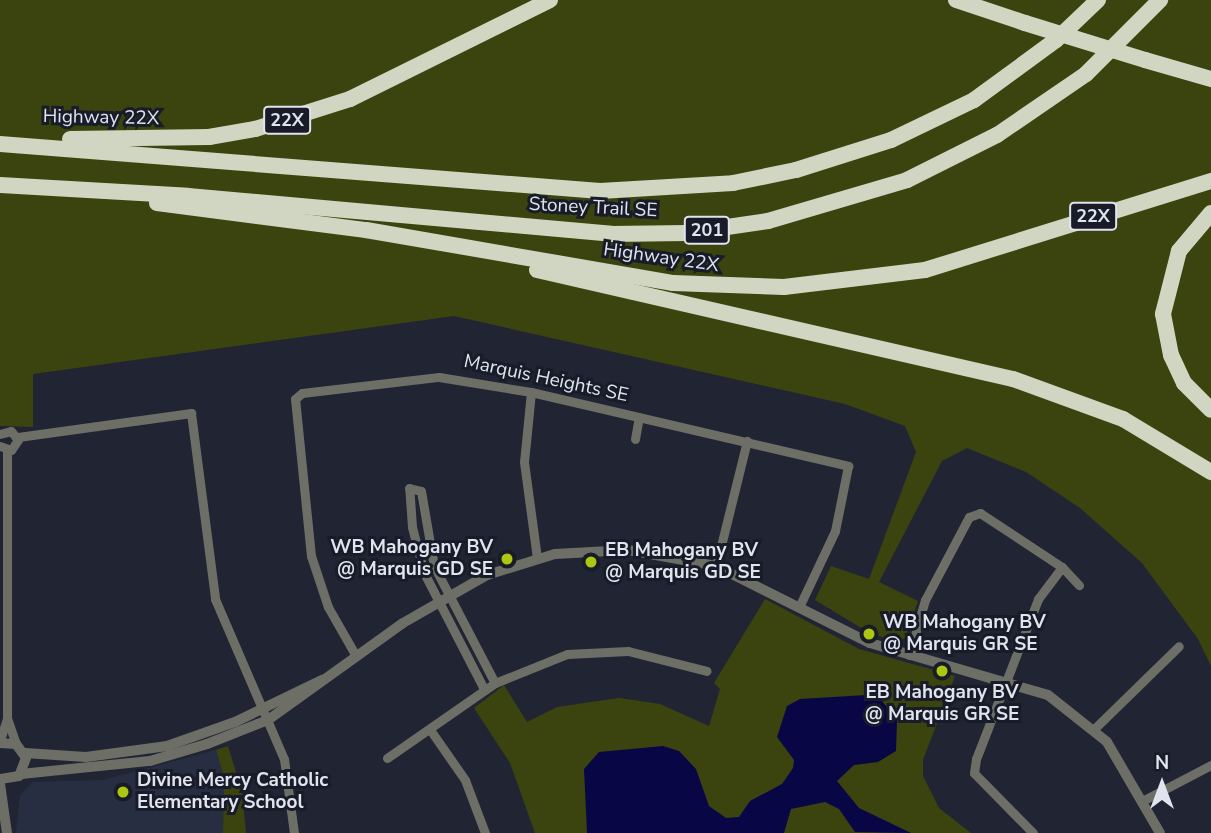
<!DOCTYPE html>
<html>
<head>
<meta charset="utf-8">
<style>
  body { margin:0 }
  #map { position:relative; width:1211px; height:833px; overflow:hidden; background:#212533; font-family:"Nunito Sans",sans-serif }
  div>[style] { position:absolute }
  [style*='--x'] { left:calc(var(--x)*1px); top:calc(var(--y)*1px); width:calc(var(--w)*1px); rotate:calc(var(--a)*1deg) }
  .built>* { inset:0; background:#282e41 }
  .green>* { inset:0; background:#3b440e }
  .water>* { inset:0; background:#090645 }
  .minor>* { height:9px; margin:-4.5px; padding:0 4.5px; transform-origin:4.5px; border-radius:4.5px; background:#6d6f67 }
  .tertiary>* { height:10px; margin:-5px; padding:0 5px; transform-origin:5px; border-radius:5px; background:#6d6f67 }
  .motorway>* { height:16px; margin:-8px; padding:0 8px; transform-origin:8px; border-radius:8px; background:#d1d6c3 }
  .motorway-bridge>* { height:16px; margin:-8px; padding:0 8px; transform-origin:8px; border-radius:8px; background:#d1d6c3 }
  .dots>* { width:19px; height:19px; translate:-50% -50%; box-sizing:border-box; border:4px solid #181c29; border-radius:50% }
  span { translate:-50% -50%; white-space:nowrap; text-align:center; line-height:1.15; -webkit-text-stroke:6px #181c29; paint-order:stroke }
  .shield-label span { padding:2px 5px; background:#181c29; border:2px solid; border-radius:5px; -webkit-text-stroke-width:0 }
  .shield-label { font-size:18px; color:#e1e4ee; font-weight:700 }
  .street-label { font-size:19px; color:#e1e4ee }
  .poi-label { font-size:19px; color:#e1e4ee; font-weight:700 }
  .right { translate:-100% -50%; text-align:right }
  .left { translate:0 -50%; text-align:left }
  .north { position:absolute; left:1127px; top:749px; width:70px; height:70px; -webkit-text-stroke:5px #181c29; paint-order:stroke; rotate:0deg; font-size:19px; font-weight:700; line-height:28px; text-align:center; color:#e1e4ee }
  .north::after { content:''; display:block; margin:auto; width:24px; height:32px; background:#e1e4ee; clip-path:polygon(50% 0,100% 100%,50% 72%,0 100%) }
</style>
</head>
<body>
<div id="map">
  <div class="built">
    <div style="clip-path:polygon(216px 750px,224px 777px,223px 833px,16px 833px,20px 795px,33px 782px,103px 780px)"></div>
  </div>
  <div class="green">
    <div style="clip-path:polygon(0 0,1211px 0,1211px 666px,1198px 639px,1142px 563px,1080px 508px,1026px 472px,967px 448px,942px 461px,879px 582px,918px 601px,905px 638px,896px 642px,868px 632px,815px 600px,831px 566px,869px 579px,916px 452px,905px 426px,845px 404px,454px 316px,33px 374px,33px 427px,0 426px)"></div>
    <div style="clip-path:polygon(765px 599px,859px 649px,955px 676px,923px 760px,923px 776px,939px 808px,971px 833px,535px 833px,510px 763px,474px 708px,504px 685px,527px 722px,557px 707px,619px 698px,660px 704px,709px 726px,720px 689px,714px 683px)"></div>
    <div style="clip-path:polygon(228px 746px,242px 792px,246px 833px,223px 833px,224px 777px,216px 750px)"></div>
  </div>
  <div class="water">
    <div style="clip-path:polygon(866px 695px,882px 701px,897px 720px,896px 751px,878px 762px,854px 765px,837px 781px,859px 808px,911px 833px,855px 832px,839px 809px,825px 802px,791px 809px,784px 833px,587px 833px,584px 769px,599px 752px,663px 746px,679px 751px,696px 769px,709px 806px,726px 818px,739px 817px,750px 801px,782px 784px,793px 768px,794px 760px,777px 737px,787px 706px,800px 699px)"></div>
  </div>
  <div class="minor">
    <div style="--x:531;--y:392;--w:70;--a:95.7"></div>
    <div style="--x:524;--y:462;--w:97;--a:82.3"></div>
    <div style="--x:0;--y:434;--w:11;--a:-15"></div>
    <div style="--x:11;--y:431;--w:11;--a:52"></div>
    <div style="--x:18;--y:440;--w:12;--a:125"></div>
    <div style="--x:11;--y:450;--w:12;--a:-160"></div>
    <div style="--x:18;--y:437;--w:175;--a:-7.9"></div>
    <div style="--x:191;--y:413;--w:188;--a:82.6"></div>
    <div style="--x:215;--y:599;--w:174;--a:66.7"></div>
    <div style="--x:284;--y:759;--w:75;--a:82.3"></div>
    <div style="--x:635;--y:439;--w:22;--a:-80"></div>
    <div style="--x:716;--y:566;--w:129;--a:-76.1"></div>
    <div style="--x:909;--y:655;--w:57;--a:-73.8"></div>
    <div style="--x:925;--y:600;--w:94;--a:-62.1"></div>
    <div style="--x:969;--y:517;--w:12;--a:-20"></div>
    <div style="--x:980;--y:513;--w:98;--a:33.4"></div>
    <div style="--x:356;--y:656;--w:56;--a:-119.7"></div>
    <div style="--x:328;--y:607;--w:54;--a:-108.4"></div>
    <div style="--x:311;--y:556;--w:158;--a:-95.8"></div>
    <div style="--x:295;--y:399;--w:9;--a:-41"></div>
    <div style="--x:302;--y:393;--w:138;--a:-6.7"></div>
    <div style="--x:439;--y:377;--w:93;--a:9.3"></div>
    <div style="--x:531;--y:392;--w:326;--a:13.1"></div>
    <div style="--x:848;--y:466;--w:66;--a:101.3"></div>
    <div style="--x:835;--y:531;--w:84;--a:115.3"></div>
    <div style="--x:484;--y:689;--w:131;--a:-117.3"></div>
    <div style="--x:424;--y:573;--w:48;--a:-104.6"></div>
    <div style="--x:412;--y:527;--w:39;--a:-94"></div>
    <div style="--x:409;--y:488;--w:12;--a:14"></div>
    <div style="--x:421;--y:491;--w:76;--a:80.2"></div>
    <div style="--x:434;--y:566;--w:132;--a:62.5"></div>
    <div style="--x:7;--y:718;--w:28;--a:71"></div>
    <div style="--x:1095;--y:728;--w:117;--a:-44.3"></div>
    <div style="--x:431;--y:731;--w:60;--a:55.2"></div>
    <div style="--x:465;--y:780;--w:57;--a:69.3"></div>
    <div style="--x:0;--y:740;--w:23;--a:-72"></div>
    <div style="--x:7;--y:718;--w:268;--a:-90"></div>
    <div style="--x:387;--y:758;--w:131;--a:-34.8"></div>
    <div style="--x:495;--y:683;--w:78;--a:-21.9"></div>
    <div style="--x:567;--y:654;--w:61;--a:-2.8"></div>
    <div style="--x:628;--y:651;--w:81;--a:14.2"></div>
    <div style="--x:1144;--y:800;--w:76;--a:-27.6"></div>
    <div style="--x:1033;--y:833;--w:84;--a:-134.5"></div>
    <div style="--x:974;--y:773;--w:14;--a:-82"></div>
    <div style="--x:976;--y:759;--w:172;--a:-68.8"></div>
    <div style="--x:1038;--y:599;--w:40;--a:-53"></div>
    <div style="--x:1062;--y:567;--w:25;--a:47"></div>
  </div>
  <div class="tertiary">
    <div style="--x:0;--y:743;--w:16;--a:4"></div>
    <div style="--x:16;--y:744;--w:17;--a:54"></div>
    <div style="--x:26;--y:758;--w:19;--a:111"></div>
    <div style="--x:19;--y:776;--w:19;--a:171"></div>
    <div style="--x:25;--y:753;--w:61;--a:3.8"></div>
    <div style="--x:86;--y:757;--w:82;--a:-7.7"></div>
    <div style="--x:167;--y:746;--w:72;--a:-19.4"></div>
    <div style="--x:235;--y:722;--w:97;--a:-25.8"></div>
    <div style="--x:21;--y:774;--w:130;--a:-5.8"></div>
    <div style="--x:150;--y:761;--w:59;--a:-16.6"></div>
    <div style="--x:207;--y:744;--w:66;--a:-21.5"></div>
    <div style="--x:268;--y:720;--w:166;--a:-35.7"></div>
    <div style="--x:403;--y:623;--w:97;--a:-29.7"></div>
    <div style="--x:487;--y:575;--w:71;--a:-17.2"></div>
    <div style="--x:555;--y:554;--w:73;--a:-3.1"></div>
    <div style="--x:628;--y:550;--w:89;--a:10.3"></div>
    <div style="--x:716;--y:566;--w:172;--a:26.6"></div>
    <div style="--x:870;--y:643;--w:185;--a:16.3"></div>
    <div style="--x:1048;--y:695;--w:75;--a:38.5"></div>
    <div style="--x:1107;--y:742;--w:105;--a:59.8"></div>
    <div style="--x:0;--y:784;--w:49;--a:81.9"></div>
  </div>
  <div class="motorway">
    <div style="--x:956;--y:0;--w:73;--a:18.4"></div>
    <div style="--x:1145;--y:60;--w:69;--a:16.1"></div>
    <div style="--x:70;--y:139;--w:139;--a:-0.8"></div>
    <div style="--x:209;--y:137;--w:47;--a:-9.9"></div>
    <div style="--x:255;--y:129;--w:100;--a:-17.5"></div>
    <div style="--x:350;--y:99;--w:223;--a:-26.3"></div>
    <div style="--x:0;--y:144;--w:602;--a:4.48"></div>
    <div style="--x:600;--y:191;--w:133;--a:-3.4"></div>
    <div style="--x:733;--y:183;--w:64;--a:-11.7"></div>
    <div style="--x:796;--y:170;--w:100;--a:-17.5"></div>
    <div style="--x:891;--y:140;--w:92;--a:-25.7"></div>
    <div style="--x:974;--y:100;--w:102;--a:-36.2"></div>
    <div style="--x:1056;--y:40;--w:58;--a:-43.6"></div>
    <div style="--x:0;--y:185;--w:188;--a:3.3"></div>
    <div style="--x:188;--y:196;--w:425;--a:5.1"></div>
    <div style="--x:611;--y:234;--w:75;--a:-0.8"></div>
    <div style="--x:686;--y:233;--w:83;--a:-8.3"></div>
    <div style="--x:768;--y:221;--w:145;--a:-16.4"></div>
    <div style="--x:907;--y:180;--w:101;--a:-26.6"></div>
    <div style="--x:997;--y:135;--w:108;--a:-34.4"></div>
    <div style="--x:1086;--y:74;--w:105;--a:-45"></div>
    <div style="--x:157;--y:203;--w:211;--a:7.4"></div>
    <div style="--x:366;--y:230;--w:312;--a:9.8"></div>
    <div style="--x:673;--y:283;--w:111;--a:2.1"></div>
    <div style="--x:784;--y:287;--w:142;--a:-6.9"></div>
    <div style="--x:925;--y:270;--w:300;--a:-17.3"></div>
    <div style="--x:1211;--y:213;--w:50;--a:130.1"></div>
    <div style="--x:1179;--y:251;--w:65;--a:104.3"></div>
    <div style="--x:1163;--y:314;--w:42;--a:79"></div>
    <div style="--x:1171;--y:355;--w:31;--a:65"></div>
    <div style="--x:1184;--y:383;--w:38;--a:45"></div>
    <div style="--x:537;--y:270;--w:488;--a:12.9"></div>
    <div style="--x:1013;--y:379;--w:117;--a:20"></div>
    <div style="--x:1123;--y:419;--w:103;--a:31.1"></div>
  </div>
  <div class="motorway-bridge">
    <div style="--x:1025;--y:23;--w:126;--a:17.1"></div>
  </div>
  <div class="dots">
    <div style="left:507px;top:559px;background:#acc611"></div>
    <div style="left:591px;top:562px;background:#acc611"></div>
    <div style="left:869px;top:634px;background:#acc611"></div>
    <div style="left:942px;top:671px;background:#acc611"></div>
    <div style="left:123px;top:792px;background:#acc611"></div>
  </div>
  <div class="shield-label">
    <span style="left:287px;top:120px">22X</span>
    <span style="left:1093px;top:216px">22X</span>
    <span style="left:707px;top:230px">201</span>
  </div>
  <div class="street-label">
    <span style="left:101px;top:118px;rotate:1deg">Highway 22X</span>
    <span style="left:593px;top:208px;rotate:3deg">Stoney Trail SE</span>
    <span style="left:661px;top:258px;rotate:8deg">Highway 22X</span>
    <span style="left:546px;top:379px;rotate:12deg">Marquis Heights SE</span>
  </div>
  <div class="poi-label">
    <span class="right" style="left:493px;top:559px">WB Mahogany BV<br>@ Marquis GD SE</span>
    <span class="left" style="left:605px;top:562px">EB Mahogany BV<br>@ Marquis GD SE</span>
    <span class="left" style="left:883px;top:634px">WB Mahogany BV<br>@ Marquis GR SE</span>
    <span style="left:942px;top:704px">EB Mahogany BV<br>@ Marquis GR SE</span>
    <span class="left" style="left:137px;top:792px">Divine Mercy Catholic<br>Elementary School</span>
  </div>
  <div class="north">N</div>
</div>
</body>
</html>
